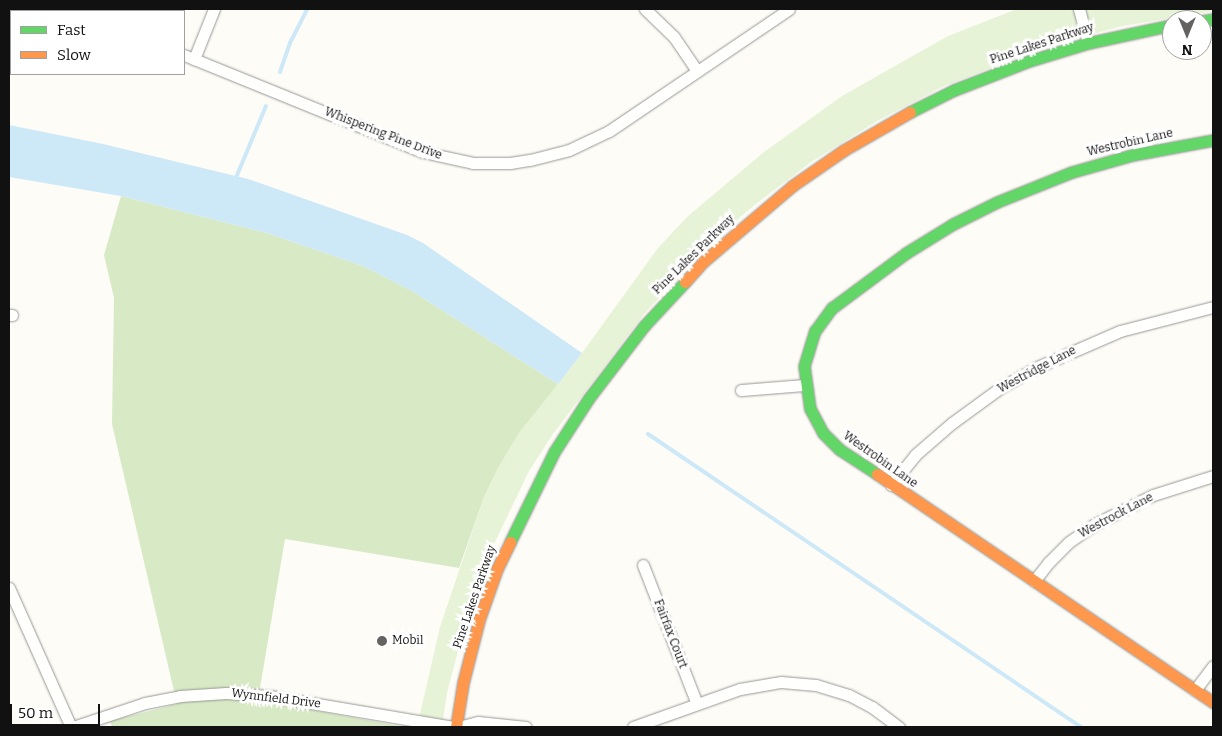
<!DOCTYPE html>
<html>
<head>
<meta charset="utf-8">
<style>
  body { margin:0 }
  #map { position:relative; width:1222px; height:736px; overflow:hidden; background:#fdfcf7; font-family:Bitter,serif }
  div>[style] { position:absolute }
  [style*='--x'] { left:calc(var(--x)*1px); top:calc(var(--y)*1px); width:calc(var(--w)*1px); rotate:calc(var(--a)*1deg) }
  .green>* { inset:0; background:#e7f3d7 }
  .forest>* { inset:0; background:#d8eac5 }
  .water>* { inset:0; background:#cde8f7 }
  .stream>* { height:4px; margin:-2px; padding:0 2px; transform-origin:2px; border-radius:2px; background:#cde8f7 }
  .roads { filter:drop-shadow(0 0 1px #979795) drop-shadow(0 0 1px #979795) }
  .street>* { height:11px; margin:-5.5px; padding:0 5.5px; transform-origin:5.5px; border-radius:5.5px; background:#fffffe }
  .fast>* { height:11px; margin:-5.5px; padding:0 5.5px; transform-origin:5.5px; border-radius:5.5px; background:#63d668 }
  .slow>* { height:11px; margin:-5.5px; padding:0 5.5px; transform-origin:5.5px; border-radius:5.5px; background:#ff974d }
  .dots>* { width:14px; height:14px; translate:-50% -50%; box-sizing:border-box; border:2px solid #fff; border-radius:50% }
  span { translate:-50% -50%; white-space:nowrap; text-align:center; line-height:1.15; -webkit-text-stroke:5px #fff; paint-order:stroke }
  .street-label { font-size:12px; color:#111 }
  .poi-label { font-size:12px; color:#111 }
  .left { translate:0 -50%; text-align:left }
  .frame { position:absolute; inset:0; border:10px solid #111; pointer-events:none }
  .legend { position:absolute; left:10px; top:10px; width:175px; height:65px; box-sizing:border-box; background:#fff; border:1px solid #a0a0a0; margin:0; padding:6px 9px; list-style:none; font-size:15px; color:#111 }
  .legend li { display:flex; align-items:center; gap:10px; height:25px }
  .legend b { width:25px; border:1px solid #a0a0a0 }
  .north { position:absolute; left:1162px; top:10px; width:50px; height:50px; box-sizing:border-box; background:#fff; border:1px solid #a0a0a0; border-radius:50%; rotate:180deg; font-size:14px; font-weight:700; line-height:20px; text-align:center; color:#111 }
  .north::after { content:''; display:block; margin:auto; width:18px; height:22px; background:#646362; clip-path:polygon(50% 0,100% 100%,50% 72%,0 100%) }
  .scale { position:absolute; left:10px; top:704px; width:90px; height:22px; box-sizing:border-box; border:2px solid #111; border-top:0; padding-left:6px; font-size:15px; line-height:18px; white-space:nowrap; color:#111; -webkit-text-stroke:4px #fff; paint-order:stroke }
</style>
</head>
<body>
<div id="map">
  <div class="green">
    <div style="clip-path:polygon(1017px 9px,1213px 9px,1213px 11px,1123px 26px,1050px 45px,944px 86px,877px 121px,811px 162px,752px 207px,722px 233px,696px 258px,644px 314px,553px 434px,529px 471px,484px 565px,462px 636px,447px 693px,442px 727px,417px 727px,440px 627px,484px 497px,498px 468px,519px 433px,582px 353px,658px 248px,687px 217px,764px 152px,842px 96px,948px 36px)"></div>
  </div>
  <div class="forest">
    <div style="clip-path:polygon(121px 196px,267px 233px,363px 266px,412px 291px,558px 384px,519px 433px,498px 468px,484px 497px,459px 568px,285px 539px,258px 700px,404px 727px,112px 727px,110px 721px,177px 704px,112px 424px,114px 298px,104px 255px)"></div>
  </div>
  <div class="water">
    <div style="clip-path:polygon(9px 125px,103px 144px,248px 179px,407px 235px,423px 243px,582px 353px,558px 384px,412px 291px,363px 266px,267px 233px,121px 196px,9px 177px)"></div>
  </div>
  <div class="stream">
    <div style="--x:280;--y:72;--w:31;--a:-71"></div>
    <div style="--x:290;--y:43;--w:38;--a:-63"></div>
    <div style="--x:235;--y:180;--w:80;--a:-67.3"></div>
    <div style="--x:648;--y:434;--w:523;--a:34.09"></div>
  </div>
  <div class="roads">
    <div class="street">
      <div style="--x:110;--y:9;--w:4;--a:34"></div>
      <div style="--x:645;--y:9;--w:40;--a:44"></div>
      <div style="--x:674;--y:37;--w:41;--a:55.9"></div>
      <div style="--x:1079;--y:9;--w:35;--a:75"></div>
      <div style="--x:184;--y:55;--w:258;--a:22.1"></div>
      <div style="--x:423;--y:152;--w:51;--a:12.4"></div>
      <div style="--x:473;--y:163;--w:37;--a:0"></div>
      <div style="--x:510;--y:163;--w:20;--a:-9"></div>
      <div style="--x:530;--y:160;--w:40;--a:-14.4"></div>
      <div style="--x:569;--y:150;--w:44;--a:-25.4"></div>
      <div style="--x:609;--y:131;--w:217;--a:-34.1"></div>
      <div style="--x:194;--y:59;--w:54;--a:-68.2"></div>
      <div style="--x:9;--y:315;--w:3;--a:0"></div>
      <div style="--x:741;--y:390;--w:64;--a:-4.5"></div>
      <div style="--x:891;--y:485;--w:38;--a:-51"></div>
      <div style="--x:915;--y:455;--w:49;--a:-40.9"></div>
      <div style="--x:952;--y:423;--w:59;--a:-36.1"></div>
      <div style="--x:1000;--y:388;--w:40;--a:-29.7"></div>
      <div style="--x:1035;--y:368;--w:93;--a:-23.5"></div>
      <div style="--x:1120;--y:331;--w:96;--a:-14.5"></div>
      <div style="--x:643;--y:565;--w:149;--a:68.8"></div>
      <div style="--x:1034;--y:581;--w:24;--a:-52"></div>
      <div style="--x:1049;--y:562;--w:28;--a:-45"></div>
      <div style="--x:1069;--y:542;--w:32;--a:-35"></div>
      <div style="--x:1095;--y:524;--w:65;--a:-26.6"></div>
      <div style="--x:1153;--y:495;--w:63;--a:-17.6"></div>
      <div style="--x:9;--y:588;--w:152;--a:66"></div>
      <div style="--x:1195;--y:690;--w:30;--a:-53"></div>
      <div style="--x:73;--y:727;--w:76;--a:-18.4"></div>
      <div style="--x:145;--y:703;--w:36;--a:-11"></div>
      <div style="--x:180;--y:696;--w:46;--a:-3.7"></div>
      <div style="--x:226;--y:693;--w:44;--a:3.9"></div>
      <div style="--x:270;--y:696;--w:186;--a:9.6"></div>
      <div style="--x:458;--y:727;--w:21;--a:-14"></div>
      <div style="--x:478;--y:722;--w:48;--a:5.9"></div>
      <div style="--x:633;--y:727;--w:114;--a:-19.6"></div>
      <div style="--x:740;--y:689;--w:42;--a:-9.7"></div>
      <div style="--x:781;--y:682;--w:35;--a:5"></div>
      <div style="--x:816;--y:685;--w:34;--a:17"></div>
      <div style="--x:849;--y:695;--w:26;--a:28"></div>
      <div style="--x:872;--y:707;--w:34;--a:37"></div>
    </div>
    <div class="fast">
      <div style="--x:1202;--y:21;--w:11;--a:-10"></div>
      <div style="--x:910;--y:112;--w:49;--a:-26.6"></div>
      <div style="--x:954;--y:90;--w:80;--a:-21.1"></div>
      <div style="--x:1029;--y:61;--w:62;--a:-17"></div>
      <div style="--x:1088;--y:43;--w:86;--a:-12.1"></div>
      <div style="--x:877;--y:474;--w:45;--a:-146.7"></div>
      <div style="--x:839;--y:449;--w:23;--a:-135"></div>
      <div style="--x:823;--y:433;--w:27;--a:-118"></div>
      <div style="--x:810;--y:409;--w:43;--a:-97.9"></div>
      <div style="--x:804;--y:366;--w:37;--a:-73"></div>
      <div style="--x:815;--y:331;--w:29;--a:-54"></div>
      <div style="--x:832;--y:308;--w:92;--a:-36.6"></div>
      <div style="--x:906;--y:253;--w:55;--a:-31.7"></div>
      <div style="--x:953;--y:224;--w:49;--a:-26.6"></div>
      <div style="--x:997;--y:202;--w:81;--a:-21.8"></div>
      <div style="--x:1072;--y:172;--w:62;--a:-15.8"></div>
      <div style="--x:1132;--y:155;--w:82;--a:-10.5"></div>
      <div style="--x:510;--y:542;--w:100;--a:-63.9"></div>
      <div style="--x:554;--y:452;--w:64;--a:-57.1"></div>
      <div style="--x:589;--y:398;--w:91;--a:-52.6"></div>
      <div style="--x:644;--y:326;--w:60;--a:-47"></div>
    </div>
    <div class="slow">
      <div style="--x:685;--y:282;--w:28;--a:-48"></div>
      <div style="--x:704;--y:261;--w:116;--a:-40.4"></div>
      <div style="--x:792;--y:186;--w:63;--a:-34.7"></div>
      <div style="--x:844;--y:150;--w:76;--a:-29.9"></div>
      <div style="--x:877;--y:474;--w:406;--a:34.2"></div>
      <div style="--x:456;--y:727;--w:45;--a:-81"></div>
      <div style="--x:463;--y:683;--w:65;--a:-75.7"></div>
      <div style="--x:479;--y:620;--w:54;--a:-70.6"></div>
      <div style="--x:497;--y:569;--w:30;--a:-64"></div>
    </div>
  </div>
  <div class="dots">
    <div style="left:382px;top:641px;background:#646362"></div>
  </div>
  <div class="street-label">
    <span style="left:1042px;top:44px;rotate:-18deg">Pine Lakes Parkway</span>
    <span style="left:383px;top:134px;rotate:21deg">Whispering Pine Drive</span>
    <span style="left:1130px;top:143px;rotate:-13deg">Westrobin Lane</span>
    <span style="left:694px;top:255px;rotate:-44deg">Pine Lakes Parkway</span>
    <span style="left:1037px;top:370px;rotate:-28deg">Westridge Lane</span>
    <span style="left:880px;top:460px;rotate:35deg">Westrobin Lane</span>
    <span style="left:1116px;top:516px;rotate:-28deg">Westrock Lane</span>
    <span style="left:475px;top:597px;rotate:-71deg">Pine Lakes Parkway</span>
    <span style="left:670px;top:634px;rotate:69deg">Fairfax Court</span>
    <span style="left:276px;top:699px;rotate:7deg">Wynnfield Drive</span>
  </div>
  <div class="poi-label">
    <span class="left" style="left:392px;top:641px">Mobil</span>
  </div>
  <div class="frame"></div>
  <ul class="legend">
  <li><b style="height:6px;background:#63d668"></b>Fast</li>
  <li><b style="height:6px;background:#ff974d"></b>Slow</li>
  </ul>
  <div class="north">N</div>
  <div class="scale">50 m</div>
</div>
</body>
</html>
